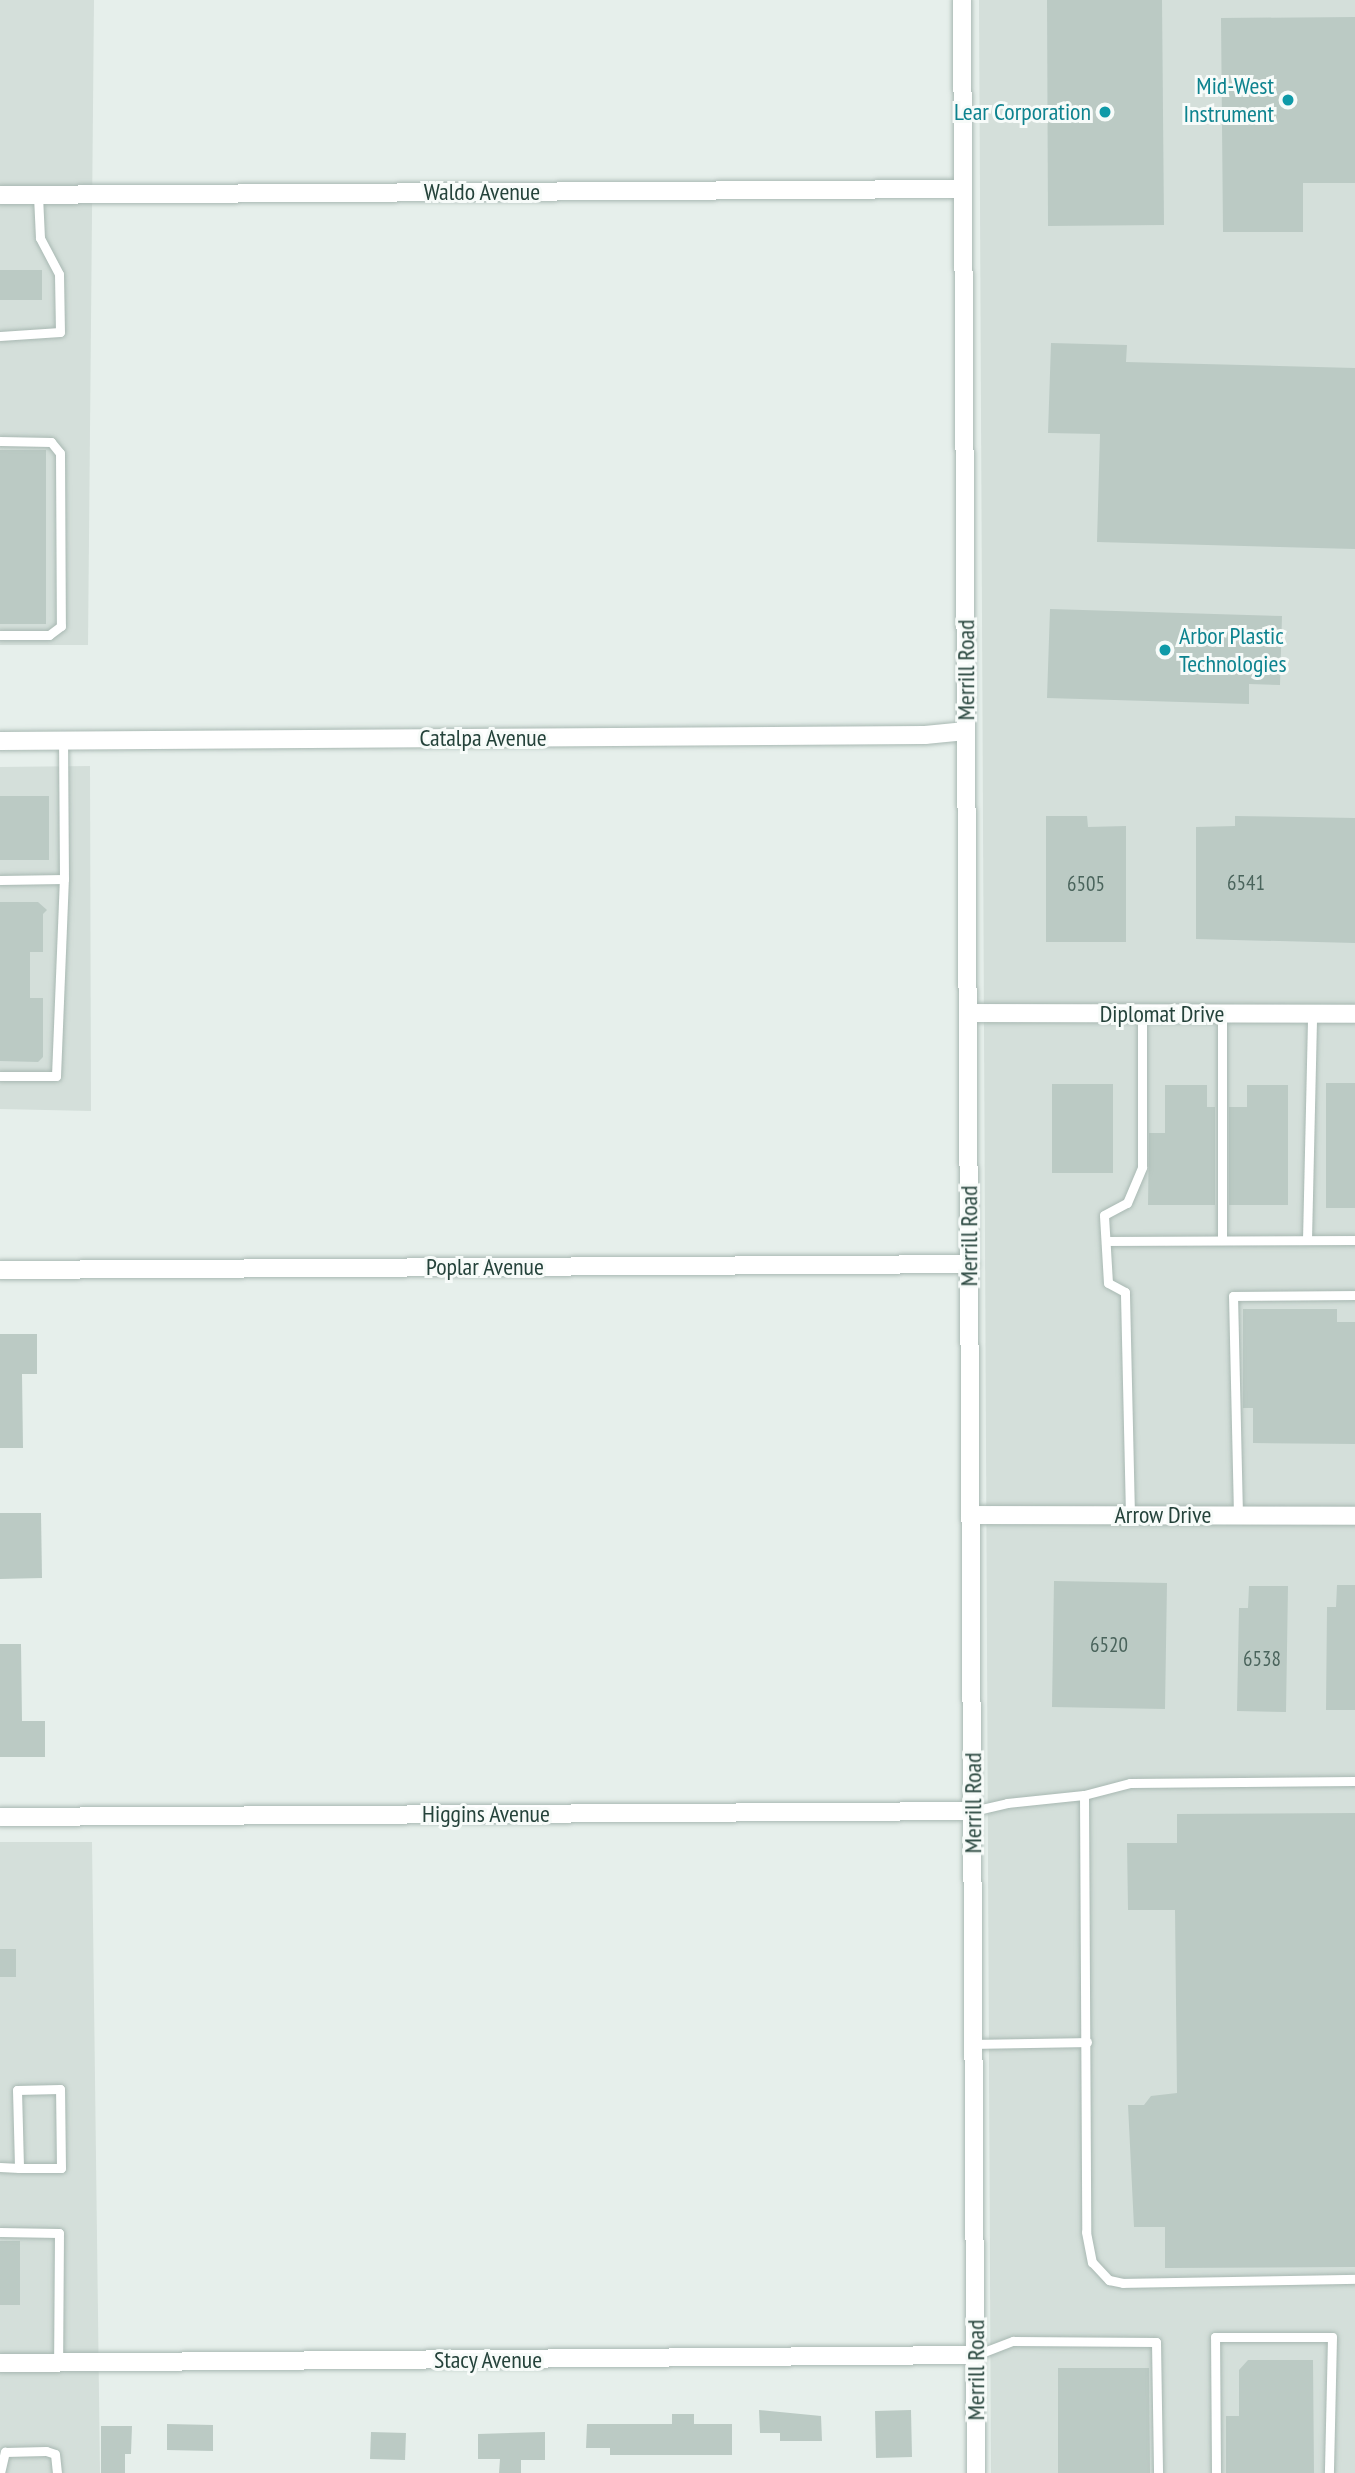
<!DOCTYPE html>
<html>
<head>
<meta charset="utf-8">
<style>
  body { margin:0 }
  #map { position:relative; width:1355px; height:2473px; overflow:hidden; background:#e6efeb; font-family:"PT Sans Narrow",sans-serif }
  div>[style] { position:absolute }
  [style*='--x'] { left:calc(var(--x)*1px); top:calc(var(--y)*1px); width:calc(var(--w)*1px); rotate:calc(var(--a)*1deg) }
  .built>* { inset:0; background:#d4dfda }
  .building>* { inset:0; background:#bbcac4 }
  .roads { filter:drop-shadow(0 0 2px #a8b8b2) drop-shadow(0 0 2px #a8b8b2) }
  .lane>* { height:9px; margin:-4.5px; padding:0 4.5px; transform-origin:4.5px; border-radius:4.5px; background:#fff }
  .street>* { height:18px; margin:-9px; padding:0 9px; transform-origin:9px; border-radius:9px; background:#fff }
  .dots>* { width:19px; height:19px; translate:-50% -50%; box-sizing:border-box; border:4px solid #f7fbf9; border-radius:50% }
  span { translate:-50% -50%; white-space:nowrap; text-align:center; line-height:1.15; -webkit-text-stroke:6px #f7fbf9; paint-order:stroke }
  .number-label { font-size:21px; color:#4a645c }
  .number-label span { -webkit-text-stroke-width:0 }
  .culture-label { font-size:24px; color:#0d838f }
  .right { translate:-100% -50%; text-align:right }
  .left { translate:0 -50%; text-align:left }
  .street-label { font-size:24px; color:#24423a }
</style>
</head>
<body>
<div id="map">
  <div class="built">
    <div style="clip-path:polygon(0 0,94px 0,88px 645px,0 645px)"></div>
    <div style="clip-path:polygon(979px 0,1355px 0,1355px 2473px,991px 2473px)"></div>
    <div style="clip-path:polygon(90px 766px,91px 1111px,0 1109px,0 767px)"></div>
    <div style="clip-path:polygon(0 1842px,92px 1842px,100px 2473px,0 2473px)"></div>
  </div>
  <div class="building">
    <div style="clip-path:polygon(1047px 0,1162px 0,1164px 225px,1048px 226px)"></div>
    <div style="clip-path:polygon(1355px 17px,1355px 183px,1303px 183px,1303px 232px,1223px 232px,1221px 18px)"></div>
    <div style="clip-path:polygon(0 270px,42px 270px,42px 300px,0 300px)"></div>
    <div style="clip-path:polygon(1051px 343px,1127px 345px,1126px 362px,1355px 368px,1355px 549px,1097px 542px,1100px 434px,1048px 433px)"></div>
    <div style="clip-path:polygon(0 450px,46px 450px,46px 624px,0 624px)"></div>
    <div style="clip-path:polygon(1050px 609px,1282px 616px,1280px 685px,1249px 684px,1249px 704px,1047px 698px)"></div>
    <div style="clip-path:polygon(0 796px,49px 796px,49px 860px,0 860px)"></div>
    <div style="clip-path:polygon(1046px 816px,1087px 816px,1088px 827px,1126px 826px,1126px 942px,1046px 942px)"></div>
    <div style="clip-path:polygon(1235px 816px,1355px 818px,1355px 943px,1196px 939px,1196px 827px,1235px 826px)"></div>
    <div style="clip-path:polygon(0 902px,38px 902px,47px 910px,43px 914px,43px 952px,30px 952px,30px 998px,43px 998px,43px 1057px,38px 1062px,0 1061px)"></div>
    <div style="clip-path:polygon(1326px 1083px,1355px 1083px,1355px 1208px,1326px 1208px)"></div>
    <div style="clip-path:polygon(1052px 1084px,1113px 1084px,1113px 1173px,1052px 1173px)"></div>
    <div style="clip-path:polygon(1165px 1085px,1207px 1085px,1207px 1107px,1215px 1107px,1215px 1205px,1148px 1205px,1149px 1133px,1165px 1133px)"></div>
    <div style="clip-path:polygon(1247px 1085px,1288px 1085px,1288px 1205px,1229px 1205px,1229px 1107px,1247px 1107px)"></div>
    <div style="clip-path:polygon(1243px 1309px,1337px 1309px,1337px 1322px,1355px 1322px,1355px 1444px,1253px 1443px,1253px 1408px,1243px 1408px)"></div>
    <div style="clip-path:polygon(0 1334px,37px 1334px,37px 1374px,22px 1374px,23px 1448px,0 1448px)"></div>
    <div style="clip-path:polygon(0 1513px,41px 1513px,42px 1578px,0 1579px)"></div>
    <div style="clip-path:polygon(1054px 1581px,1167px 1583px,1165px 1709px,1052px 1707px)"></div>
    <div style="clip-path:polygon(1337px 1585px,1355px 1585px,1355px 1710px,1326px 1710px,1327px 1607px,1336px 1607px)"></div>
    <div style="clip-path:polygon(1249px 1586px,1288px 1586px,1286px 1712px,1237px 1711px,1239px 1608px,1248px 1608px)"></div>
    <div style="clip-path:polygon(0 1644px,21px 1644px,22px 1721px,45px 1721px,45px 1757px,0 1757px)"></div>
    <div style="clip-path:polygon(1355px 1813px,1355px 2267px,1165px 2268px,1165px 2227px,1134px 2227px,1128px 2105px,1144px 2105px,1151px 2096px,1177px 2093px,1175px 1910px,1128px 1910px,1127px 1843px,1177px 1843px,1177px 1814px)"></div>
    <div style="clip-path:polygon(0 1949px,16px 1949px,16px 1977px,0 1977px)"></div>
    <div style="clip-path:polygon(0 2241px,20px 2241px,20px 2305px,0 2305px)"></div>
    <div style="clip-path:polygon(1248px 2360px,1313px 2360px,1314px 2473px,1226px 2473px,1226px 2416px,1239px 2416px,1239px 2370px)"></div>
    <div style="clip-path:polygon(1058px 2368px,1149px 2368px,1150px 2473px,1058px 2473px)"></div>
    <div style="clip-path:polygon(759px 2410px,821px 2416px,822px 2441px,780px 2441px,780px 2433px,760px 2433px)"></div>
    <div style="clip-path:polygon(911px 2410px,912px 2457px,876px 2458px,875px 2411px)"></div>
    <div style="clip-path:polygon(672px 2414px,694px 2414px,694px 2424px,732px 2424px,732px 2455px,610px 2455px,610px 2448px,586px 2448px,587px 2424px,672px 2424px)"></div>
    <div style="clip-path:polygon(167px 2424px,213px 2425px,213px 2451px,167px 2450px)"></div>
    <div style="clip-path:polygon(101px 2426px,132px 2426px,131px 2454px,125px 2454px,125px 2473px,101px 2473px)"></div>
    <div style="clip-path:polygon(371px 2432px,406px 2433px,405px 2460px,370px 2459px)"></div>
    <div style="clip-path:polygon(545px 2432px,545px 2460px,521px 2460px,521px 2473px,499px 2473px,500px 2459px,478px 2459px,478px 2434px)"></div>
  </div>
  <div class="roads">
    <div class="lane">
      <div style="--x:0;--y:336;--w:60;--a:-3.8"></div>
      <div style="--x:60;--y:332;--w:58;--a:-91"></div>
      <div style="--x:59;--y:274;--w:41;--a:-117.8"></div>
      <div style="--x:40;--y:238;--w:43;--a:-92.7"></div>
      <div style="--x:0;--y:441;--w:51;--a:1.1"></div>
      <div style="--x:51;--y:442;--w:14;--a:51"></div>
      <div style="--x:60;--y:453;--w:173;--a:89.7"></div>
      <div style="--x:61;--y:626;--w:15;--a:143"></div>
      <div style="--x:49;--y:635;--w:49;--a:180"></div>
      <div style="--x:0;--y:880;--w:64;--a:-0.9"></div>
      <div style="--x:64;--y:879;--w:138;--a:-90.4"></div>
      <div style="--x:0;--y:1076;--w:56;--a:0"></div>
      <div style="--x:56;--y:1076;--w:197;--a:-87.7"></div>
      <div style="--x:1222;--y:1240;--w:226;--a:-90"></div>
      <div style="--x:1307;--y:1240;--w:226;--a:-88.7"></div>
      <div style="--x:1106;--y:1241;--w:249;--a:-0.2"></div>
      <div style="--x:1130;--y:1515;--w:223;--a:-91.3"></div>
      <div style="--x:1125;--y:1292;--w:19;--a:-152"></div>
      <div style="--x:1108;--y:1283;--w:68;--a:-93.4"></div>
      <div style="--x:1104;--y:1215;--w:26;--a:-28"></div>
      <div style="--x:1127;--y:1203;--w:39;--a:-67"></div>
      <div style="--x:1142;--y:1167;--w:153;--a:-90"></div>
      <div style="--x:1238;--y:1515;--w:219;--a:-91.3"></div>
      <div style="--x:1233;--y:1296;--w:122;--a:-0.5"></div>
      <div style="--x:1084;--y:1795;--w:437;--a:89.7"></div>
      <div style="--x:1086;--y:2232;--w:31;--a:79"></div>
      <div style="--x:1092;--y:2262;--w:25;--a:47"></div>
      <div style="--x:1109;--y:2280;--w:14;--a:12"></div>
      <div style="--x:1123;--y:2283;--w:232;--a:-1"></div>
      <div style="--x:973;--y:1811;--w:35;--a:-13"></div>
      <div style="--x:1007;--y:1803;--w:77;--a:-5.9"></div>
      <div style="--x:1084;--y:1795;--w:48;--a:-14.6"></div>
      <div style="--x:1130;--y:1783;--w:225;--a:-0.5"></div>
      <div style="--x:974;--y:2044;--w:113;--a:-1"></div>
      <div style="--x:0;--y:2167;--w:19;--a:3"></div>
      <div style="--x:19;--y:2168;--w:42;--a:0"></div>
      <div style="--x:61;--y:2168;--w:79;--a:-90.7"></div>
      <div style="--x:60;--y:2089;--w:43;--a:178.7"></div>
      <div style="--x:17;--y:2090;--w:78;--a:88.5"></div>
      <div style="--x:0;--y:2232;--w:59;--a:1"></div>
      <div style="--x:59;--y:2233;--w:130;--a:90.4"></div>
      <div style="--x:976;--y:2355;--w:40;--a:-21"></div>
      <div style="--x:1013;--y:2341;--w:143;--a:0.4"></div>
      <div style="--x:1156;--y:2342;--w:131;--a:89.1"></div>
      <div style="--x:0;--y:2473;--w:22;--a:-77"></div>
      <div style="--x:5;--y:2452;--w:41;--a:-1.4"></div>
      <div style="--x:46;--y:2451;--w:9;--a:18"></div>
      <div style="--x:55;--y:2454;--w:19;--a:84"></div>
      <div style="--x:1216;--y:2473;--w:136;--a:-90.4"></div>
      <div style="--x:1215;--y:2337;--w:117;--a:0"></div>
      <div style="--x:1332;--y:2337;--w:136;--a:91.3"></div>
    </div>
    <div class="street">
      <div style="--x:962;--y:0;--w:2473;--a:89.68"></div>
      <div style="--x:0;--y:195;--w:963;--a:-0.36"></div>
      <div style="--x:0;--y:741;--w:925;--a:-0.37"></div>
      <div style="--x:925;--y:735;--w:41;--a:-5.6"></div>
      <div style="--x:968;--y:1013;--w:387;--a:0.1"></div>
      <div style="--x:0;--y:1270;--w:970;--a:-0.35"></div>
      <div style="--x:971;--y:1515;--w:384;--a:0.1"></div>
      <div style="--x:0;--y:1817;--w:973;--a:-0.35"></div>
      <div style="--x:0;--y:2363;--w:976;--a:-0.47"></div>
    </div>
  </div>
  <div class="dots">
    <div style="left:1288px;top:100px;background:#0f9aa8"></div>
    <div style="left:1105px;top:112px;background:#0f9aa8"></div>
    <div style="left:1165px;top:650px;background:#0f9aa8"></div>
  </div>
  <div class="number-label">
    <span style="left:1246px;top:883px">6541</span>
    <span style="left:1086px;top:884px">6505</span>
    <span style="left:1109px;top:1645px">6520</span>
    <span style="left:1262px;top:1659px">6538</span>
  </div>
  <div class="culture-label">
    <span class="right" style="left:1274px;top:100px">Mid-West<br>Instrument</span>
    <span class="right" style="left:1091px;top:112px">Lear Corporation</span>
    <span class="left" style="left:1179px;top:650px">Arbor Plastic<br>Technologies</span>
  </div>
  <div class="street-label">
    <span style="left:482px;top:192px">Waldo Avenue</span>
    <span style="left:966px;top:670px;rotate:-90deg">Merrill Road</span>
    <span style="left:483px;top:738px">Catalpa Avenue</span>
    <span style="left:1162px;top:1014px">Diplomat Drive</span>
    <span style="left:969px;top:1236px;rotate:-90deg">Merrill Road</span>
    <span style="left:485px;top:1267px">Poplar Avenue</span>
    <span style="left:1163px;top:1515px">Arrow Drive</span>
    <span style="left:973px;top:1803px;rotate:-90deg">Merrill Road</span>
    <span style="left:486px;top:1814px">Higgins Avenue</span>
    <span style="left:488px;top:2360px">Stacy Avenue</span>
    <span style="left:976px;top:2370px;rotate:-90deg">Merrill Road</span>
  </div>
</div>
</body>
</html>
